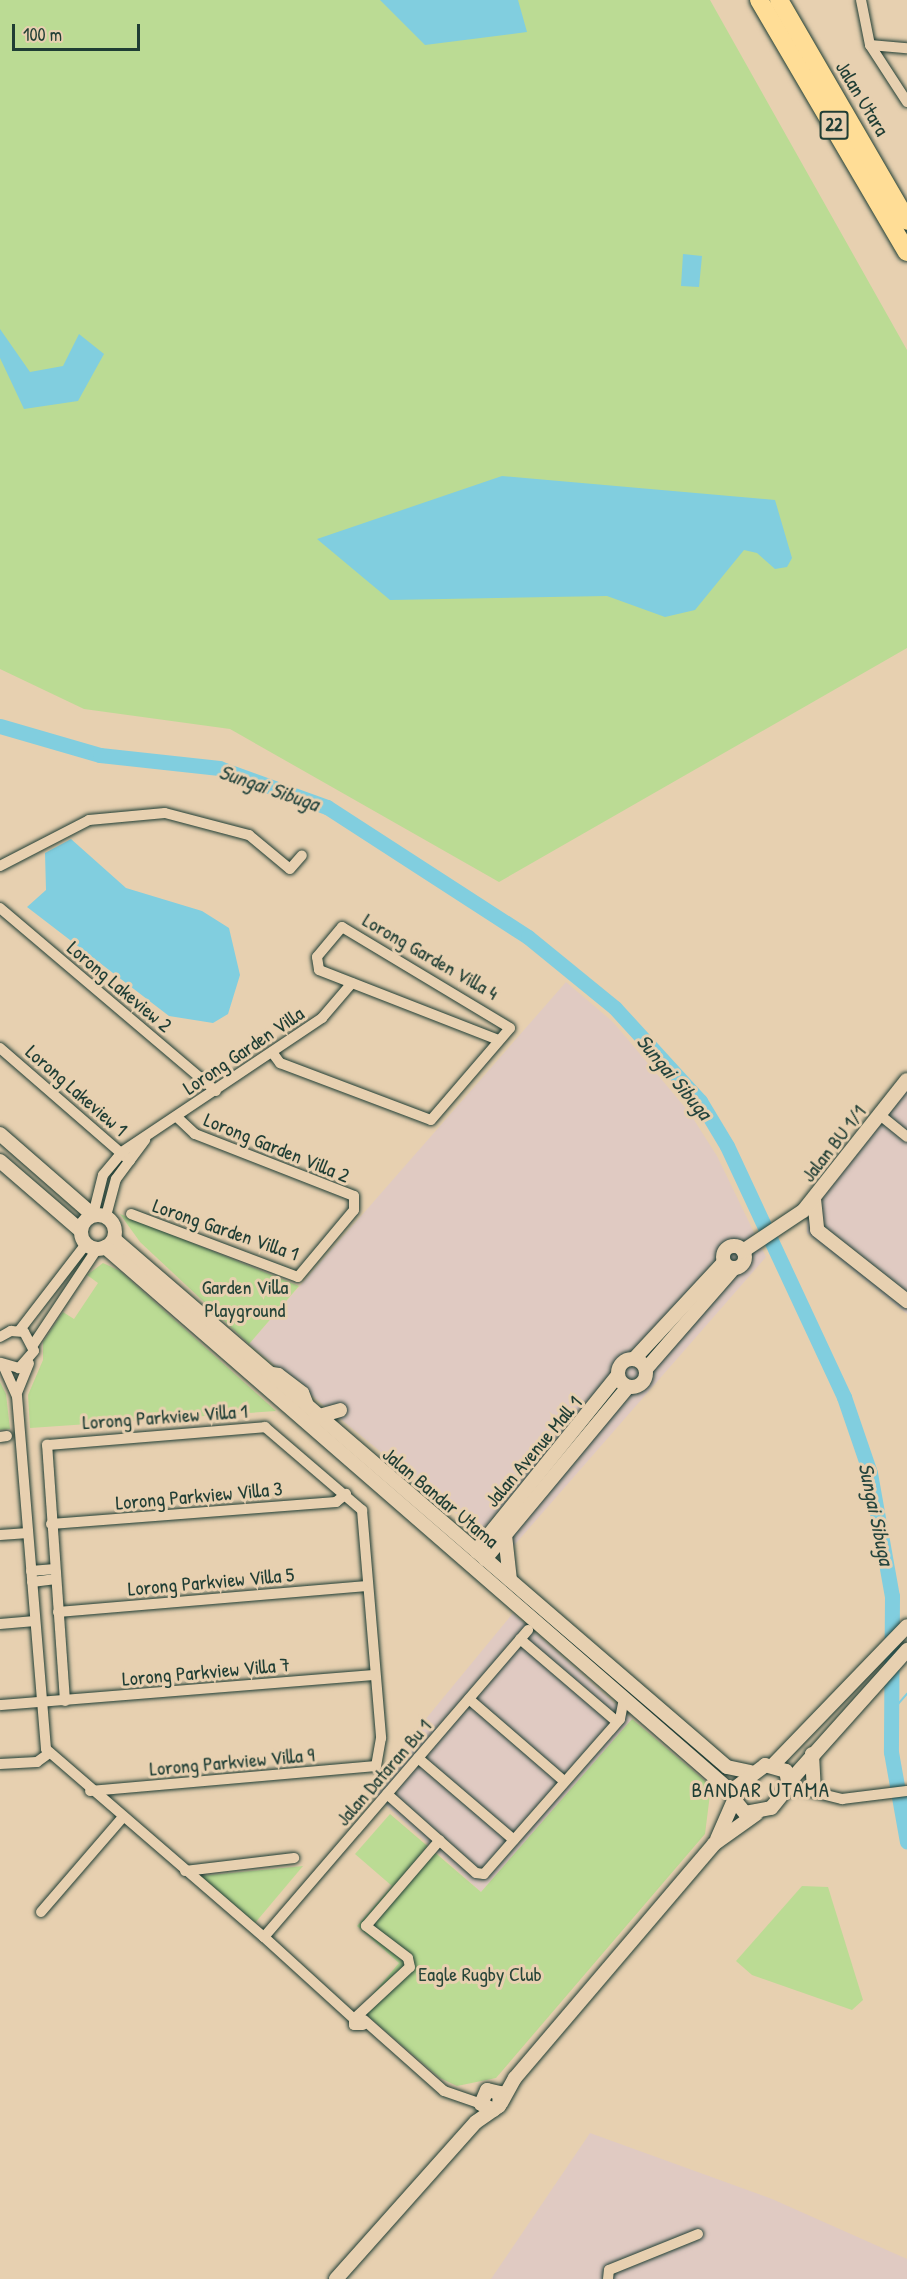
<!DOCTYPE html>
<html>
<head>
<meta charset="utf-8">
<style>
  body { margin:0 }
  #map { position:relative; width:907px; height:2279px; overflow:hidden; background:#e7d0b0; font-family:"Patrick Hand",sans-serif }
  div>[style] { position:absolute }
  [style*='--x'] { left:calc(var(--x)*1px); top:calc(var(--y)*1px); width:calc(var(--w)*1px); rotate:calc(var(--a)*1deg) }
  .built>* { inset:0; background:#e0cac2 }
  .green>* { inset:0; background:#bbdb94 }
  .water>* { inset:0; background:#81cedf }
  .stream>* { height:2px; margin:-1px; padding:0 1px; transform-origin:1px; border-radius:1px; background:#81cedf }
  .river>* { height:15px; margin:-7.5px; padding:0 7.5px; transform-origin:7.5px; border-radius:7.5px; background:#81cedf }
  .roads { filter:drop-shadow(0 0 2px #1f3d34) drop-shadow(0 0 2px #1f3d34) }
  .street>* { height:10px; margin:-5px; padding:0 5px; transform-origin:5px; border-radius:5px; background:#e7d0b0 }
  .secondary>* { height:14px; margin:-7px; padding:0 7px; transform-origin:7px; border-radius:7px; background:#e7d0b0 }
  .secondary>.ring { margin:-7px; padding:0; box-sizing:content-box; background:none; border:14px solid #e7d0b0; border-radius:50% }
  .highway>* { height:18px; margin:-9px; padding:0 9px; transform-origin:9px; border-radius:9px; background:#ffdd96 }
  span { translate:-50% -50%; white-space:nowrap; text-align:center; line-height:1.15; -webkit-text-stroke:6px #e7d0b0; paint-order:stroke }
  .shield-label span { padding:2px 4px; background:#e7d0b0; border:2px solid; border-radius:4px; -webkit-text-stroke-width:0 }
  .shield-label { font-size:18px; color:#1f3d34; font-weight:700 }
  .street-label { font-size:20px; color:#1f3d34 }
  .park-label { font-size:20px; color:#274539 }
  .water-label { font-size:21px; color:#24443d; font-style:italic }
  .neighbourhood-label { font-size:21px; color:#1f3d34; letter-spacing:1.5px }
  .scale { position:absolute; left:12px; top:24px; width:128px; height:27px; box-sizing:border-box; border:3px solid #1f3d34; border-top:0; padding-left:8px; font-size:18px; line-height:21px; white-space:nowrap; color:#1f3d34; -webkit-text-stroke:4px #e7d0b0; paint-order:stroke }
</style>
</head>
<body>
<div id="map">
  <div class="built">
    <div style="clip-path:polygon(566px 982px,613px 1022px,689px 1112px,717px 1156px,766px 1257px,510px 1550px,470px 1525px,249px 1344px)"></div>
    <div style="clip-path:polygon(907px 1086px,907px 1314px,807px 1233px,807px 1203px)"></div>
    <div style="clip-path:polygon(513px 1613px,632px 1719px,481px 1892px,368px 1789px)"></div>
    <div style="clip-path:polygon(590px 2133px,772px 2199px,907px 2259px,907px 2279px,491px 2279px)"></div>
  </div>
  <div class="green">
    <div style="clip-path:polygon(0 0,710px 0,907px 350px,907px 648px,499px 882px,230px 729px,84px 709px,0 669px)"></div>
    <div style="clip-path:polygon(120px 1214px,299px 1286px,249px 1344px,140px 1242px)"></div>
    <div style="clip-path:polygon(103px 1263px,120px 1271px,276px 1411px,30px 1428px,28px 1395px,43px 1360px,43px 1342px,63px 1312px,74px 1319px,98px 1283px,87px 1275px)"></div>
    <div style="clip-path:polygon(0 1382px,6px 1394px,10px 1429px,0 1430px)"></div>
    <div style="clip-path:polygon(632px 1719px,711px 1786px,705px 1834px,496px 2078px,457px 2086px,440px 2078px,360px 2009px,399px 1963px,357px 1926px,392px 1886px,355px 1854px,390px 1814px,481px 1892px)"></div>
    <div style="clip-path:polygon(303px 1866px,255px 1923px,200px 1876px)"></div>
    <div style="clip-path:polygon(802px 1886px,828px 1887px,863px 2000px,852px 2010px,752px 1975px,736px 1961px)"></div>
  </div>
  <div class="water">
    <div style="clip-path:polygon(380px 0,518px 0,527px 32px,425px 45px)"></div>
    <div style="clip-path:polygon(683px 254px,702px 256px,699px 287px,681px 286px)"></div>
    <div style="clip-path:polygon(0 329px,30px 372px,63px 366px,79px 334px,104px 354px,78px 401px,24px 409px,0 358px)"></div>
    <div style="clip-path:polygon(502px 476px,775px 500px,792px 558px,787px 567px,775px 569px,757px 553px,744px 550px,695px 610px,665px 617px,607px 596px,390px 600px,317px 539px)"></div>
    <div style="clip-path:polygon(71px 839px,126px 888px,202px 911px,229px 928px,240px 975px,228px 1014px,213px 1023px,169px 1016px,27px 907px,46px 890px,45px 853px)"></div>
  </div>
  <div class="stream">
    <div style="--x:892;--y:1711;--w:23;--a:-49"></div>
  </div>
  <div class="river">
    <div style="--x:0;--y:726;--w:104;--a:16.2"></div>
    <div style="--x:100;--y:755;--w:120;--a:6.2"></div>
    <div style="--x:219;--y:768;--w:115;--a:19.9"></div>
    <div style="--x:327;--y:807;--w:239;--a:32.9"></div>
    <div style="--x:528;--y:937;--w:112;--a:39.2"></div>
    <div style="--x:615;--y:1008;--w:126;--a:47.6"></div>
    <div style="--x:700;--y:1101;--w:52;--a:59"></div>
    <div style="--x:727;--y:1146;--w:277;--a:65"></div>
    <div style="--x:844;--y:1397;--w:80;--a:71.1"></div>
    <div style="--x:870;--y:1473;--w:125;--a:79.9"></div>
    <div style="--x:892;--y:1596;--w:156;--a:90.4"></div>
    <div style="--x:891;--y:1752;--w:91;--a:79.9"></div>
  </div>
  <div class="roads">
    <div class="street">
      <div style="--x:861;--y:0;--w:46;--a:78.7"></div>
      <div style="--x:870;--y:45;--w:68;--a:57"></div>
      <div style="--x:870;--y:45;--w:37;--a:5"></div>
      <div style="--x:0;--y:866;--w:100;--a:-27.3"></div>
      <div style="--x:89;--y:820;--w:76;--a:-5.3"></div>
      <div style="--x:165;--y:813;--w:87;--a:14.7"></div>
      <div style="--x:249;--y:835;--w:53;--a:39.7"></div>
      <div style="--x:290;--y:869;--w:18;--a:-49"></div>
      <div style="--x:0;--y:908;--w:283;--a:40.3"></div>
      <div style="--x:0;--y:1048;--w:172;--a:41"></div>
      <div style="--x:272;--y:1052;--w:14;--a:54"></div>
      <div style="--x:280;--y:1063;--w:161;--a:20.7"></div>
      <div style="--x:431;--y:1120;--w:121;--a:-49.3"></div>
      <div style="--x:510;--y:1028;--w:196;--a:-149"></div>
      <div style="--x:342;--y:927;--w:39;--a:130"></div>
      <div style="--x:317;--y:957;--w:13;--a:81"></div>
      <div style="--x:319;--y:970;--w:193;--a:21.3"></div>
      <div style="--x:880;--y:1115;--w:35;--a:39"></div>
      <div style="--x:131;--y:1214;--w:178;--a:20.7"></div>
      <div style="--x:298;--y:1277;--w:87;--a:-50.1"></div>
      <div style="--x:354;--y:1210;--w:14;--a:-90"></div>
      <div style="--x:354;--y:1196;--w:171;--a:-158.7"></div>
      <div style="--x:195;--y:1134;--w:25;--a:-137"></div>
      <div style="--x:93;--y:1215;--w:41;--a:-76"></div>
      <div style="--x:103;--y:1175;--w:30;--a:-50"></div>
      <div style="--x:122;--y:1152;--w:241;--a:-33.8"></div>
      <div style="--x:322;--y:1018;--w:46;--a:-49.4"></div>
      <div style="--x:106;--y:1216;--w:38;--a:-75"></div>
      <div style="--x:116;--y:1179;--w:49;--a:-53.4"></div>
      <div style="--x:19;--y:1331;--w:110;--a:-52.4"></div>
      <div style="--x:0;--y:1337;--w:13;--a:-29"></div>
      <div style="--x:11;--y:1331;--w:13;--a:4"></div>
      <div style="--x:24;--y:1332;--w:21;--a:62"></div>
      <div style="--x:34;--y:1351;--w:23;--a:131"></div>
      <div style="--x:19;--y:1368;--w:19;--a:-164"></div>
      <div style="--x:33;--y:1345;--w:115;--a:-56.3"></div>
      <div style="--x:3;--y:1365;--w:34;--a:66"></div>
      <div style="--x:17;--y:1396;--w:354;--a:85.3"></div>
      <div style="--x:46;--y:1749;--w:288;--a:40.8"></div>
      <div style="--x:264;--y:1937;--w:122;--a:42.3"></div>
      <div style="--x:354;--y:2019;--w:6;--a:90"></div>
      <div style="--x:354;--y:2025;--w:9;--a:0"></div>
      <div style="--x:266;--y:1371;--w:13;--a:9"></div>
      <div style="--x:279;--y:1373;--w:31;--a:37"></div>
      <div style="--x:304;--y:1392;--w:17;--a:69"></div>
      <div style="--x:17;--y:1393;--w:32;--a:-68"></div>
      <div style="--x:0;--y:1437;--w:7;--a:-8"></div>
      <div style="--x:51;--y:1524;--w:286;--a:-4.4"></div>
      <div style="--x:336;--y:1502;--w:13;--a:-39"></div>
      <div style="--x:0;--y:1535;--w:28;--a:-4"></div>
      <div style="--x:31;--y:1571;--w:24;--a:-5"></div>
      <div style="--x:32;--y:1582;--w:24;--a:-7"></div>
      <div style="--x:58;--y:1612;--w:310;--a:-4.8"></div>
      <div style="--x:0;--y:1624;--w:35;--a:-5"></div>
      <div style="--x:520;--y:1639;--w:126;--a:40.5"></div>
      <div style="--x:469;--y:1699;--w:125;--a:40.8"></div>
      <div style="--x:65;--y:1701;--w:257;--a:-94"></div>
      <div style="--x:47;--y:1445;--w:219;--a:-4.7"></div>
      <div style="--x:265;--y:1427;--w:128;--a:40.6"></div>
      <div style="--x:362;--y:1510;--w:229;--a:85.2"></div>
      <div style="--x:381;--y:1738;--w:28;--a:100"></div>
      <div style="--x:376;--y:1766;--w:287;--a:175"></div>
      <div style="--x:0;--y:1705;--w:376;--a:-4.6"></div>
      <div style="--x:418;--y:1758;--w:126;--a:40.5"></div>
      <div style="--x:0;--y:1764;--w:37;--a:-3"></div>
      <div style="--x:37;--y:1762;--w:14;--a:-36"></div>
      <div style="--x:789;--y:1786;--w:55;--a:13.8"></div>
      <div style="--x:842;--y:1799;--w:65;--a:-7"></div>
      <div style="--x:387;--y:1794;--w:119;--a:41.6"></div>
      <div style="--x:476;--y:1873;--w:8;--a:7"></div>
      <div style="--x:484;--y:1874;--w:206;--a:-48.7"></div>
      <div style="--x:620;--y:1719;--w:20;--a:-79"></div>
      <div style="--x:185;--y:1871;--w:110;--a:-6.8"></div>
      <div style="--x:41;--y:1912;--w:124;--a:-49.2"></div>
      <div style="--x:264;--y:1937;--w:405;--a:-49.3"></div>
      <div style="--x:354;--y:2019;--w:76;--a:-42.9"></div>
      <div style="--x:410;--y:1967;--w:9;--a:-103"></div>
      <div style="--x:408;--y:1958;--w:53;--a:-142.7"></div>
      <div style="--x:366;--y:1926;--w:113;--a:-49.3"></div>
      <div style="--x:364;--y:2020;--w:107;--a:41.6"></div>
      <div style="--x:444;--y:2091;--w:39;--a:19"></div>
      <div style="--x:608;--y:2279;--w:9;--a:-84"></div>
      <div style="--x:609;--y:2270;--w:96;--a:-22"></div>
    </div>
    <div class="secondary">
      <div style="--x:0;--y:1134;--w:123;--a:41.1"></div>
      <div style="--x:0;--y:1161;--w:107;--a:40.8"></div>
      <div style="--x:814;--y:1199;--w:31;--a:84"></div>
      <div style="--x:817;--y:1230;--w:115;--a:38.3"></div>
      <div class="ring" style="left:81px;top:1215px;width:20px;height:20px"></div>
      <div style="--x:114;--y:1239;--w:809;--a:40.74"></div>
      <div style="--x:727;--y:1767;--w:24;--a:12"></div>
      <div class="ring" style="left:723px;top:1246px;width:8px;height:8px"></div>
      <div style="--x:105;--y:1247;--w:834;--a:41.01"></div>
      <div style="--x:743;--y:1251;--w:72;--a:-33.7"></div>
      <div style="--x:803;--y:1211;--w:167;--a:-51.6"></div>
      <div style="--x:634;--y:1359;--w:132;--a:-47.1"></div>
      <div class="ring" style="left:618px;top:1359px;width:14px;height:14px"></div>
      <div style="--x:646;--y:1369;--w:134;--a:-48.9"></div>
      <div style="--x:316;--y:1417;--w:25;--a:-16"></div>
      <div style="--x:505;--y:1535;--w:45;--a:83.7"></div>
      <div style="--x:476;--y:1551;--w:226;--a:-51.1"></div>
      <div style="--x:485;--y:1559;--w:224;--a:-50.3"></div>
      <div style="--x:812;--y:1754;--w:33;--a:87"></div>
      <div style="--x:765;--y:1765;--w:22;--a:16"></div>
      <div style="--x:786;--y:1771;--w:15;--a:79"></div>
      <div style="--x:789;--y:1786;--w:28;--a:129"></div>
      <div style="--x:771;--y:1808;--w:26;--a:169"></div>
      <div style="--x:745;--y:1813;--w:14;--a:-129"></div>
      <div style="--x:736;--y:1802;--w:14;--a:-94"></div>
      <div style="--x:735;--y:1788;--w:38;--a:-37"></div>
      <div style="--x:773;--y:1765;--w:193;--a:-46"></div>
      <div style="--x:790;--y:1781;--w:176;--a:-48.2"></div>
      <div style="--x:717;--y:1839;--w:45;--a:-66.3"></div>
      <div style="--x:501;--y:2103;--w:29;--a:-61"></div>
      <div style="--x:515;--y:2078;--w:307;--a:-49.6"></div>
      <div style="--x:714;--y:1844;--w:52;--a:-35.5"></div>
      <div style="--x:336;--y:2279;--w:210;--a:-48.3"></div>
      <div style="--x:476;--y:2122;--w:28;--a:-35"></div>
      <div style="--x:499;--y:2106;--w:13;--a:-86"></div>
      <div style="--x:500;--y:2093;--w:13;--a:-167"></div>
      <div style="--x:487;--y:2090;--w:15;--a:113"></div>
      <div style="--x:481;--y:2104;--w:14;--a:25"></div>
    </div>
    <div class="highway">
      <div style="--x:759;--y:0;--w:292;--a:59.6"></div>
      <div style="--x:779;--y:0;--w:255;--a:59.9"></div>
    </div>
  </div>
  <div class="shield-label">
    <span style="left:834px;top:125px">22</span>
  </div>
  <div class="street-label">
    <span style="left:863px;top:98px;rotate:59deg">Jalan Utara</span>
    <span style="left:431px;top:956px;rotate:30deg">Lorong Garden Villa 4</span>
    <span style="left:120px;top:986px;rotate:40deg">Lorong Lakeview 2</span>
    <span style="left:243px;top:1050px;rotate:-34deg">Lorong Garden Villa</span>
    <span style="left:77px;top:1090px;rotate:41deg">Lorong Lakeview 1</span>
    <span style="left:833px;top:1143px;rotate:-52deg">Jalan BU 1/1</span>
    <span style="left:277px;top:1147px;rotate:22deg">Lorong Garden Villa 2</span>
    <span style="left:226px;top:1229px;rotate:19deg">Lorong Garden Villa 1</span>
    <span style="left:165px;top:1416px;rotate:-4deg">Lorong Parkview Villa 1</span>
    <span style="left:533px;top:1451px;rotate:-50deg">Jalan Avenue Mall 1</span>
    <span style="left:199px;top:1495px;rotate:-5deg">Lorong Parkview Villa 3</span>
    <span style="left:441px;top:1497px;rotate:40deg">Jalan Bandar Utama</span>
    <span style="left:211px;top:1581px;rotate:-5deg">Lorong Parkview Villa 5</span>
    <span style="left:206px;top:1671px;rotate:-5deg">Lorong Parkview Villa 7</span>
    <span style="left:232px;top:1761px;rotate:-5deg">Lorong Parkview Villa 9</span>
    <span style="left:383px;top:1772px;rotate:-49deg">Jalan Dataran Bu 1</span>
  </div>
  <div class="park-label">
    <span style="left:245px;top:1298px">Garden Villa<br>Playground</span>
    <span style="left:480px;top:1973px">Eagle Rugby Club</span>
  </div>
  <div class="water-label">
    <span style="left:269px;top:788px;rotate:19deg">Sungai Sibuga</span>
    <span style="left:674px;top:1077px;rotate:50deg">Sungai Sibuga</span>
    <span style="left:876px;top:1514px;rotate:78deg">Sungai Sibuga</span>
  </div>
  <div class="neighbourhood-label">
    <span style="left:761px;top:1790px">BANDAR UTAMA</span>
  </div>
  <div class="scale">100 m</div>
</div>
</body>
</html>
